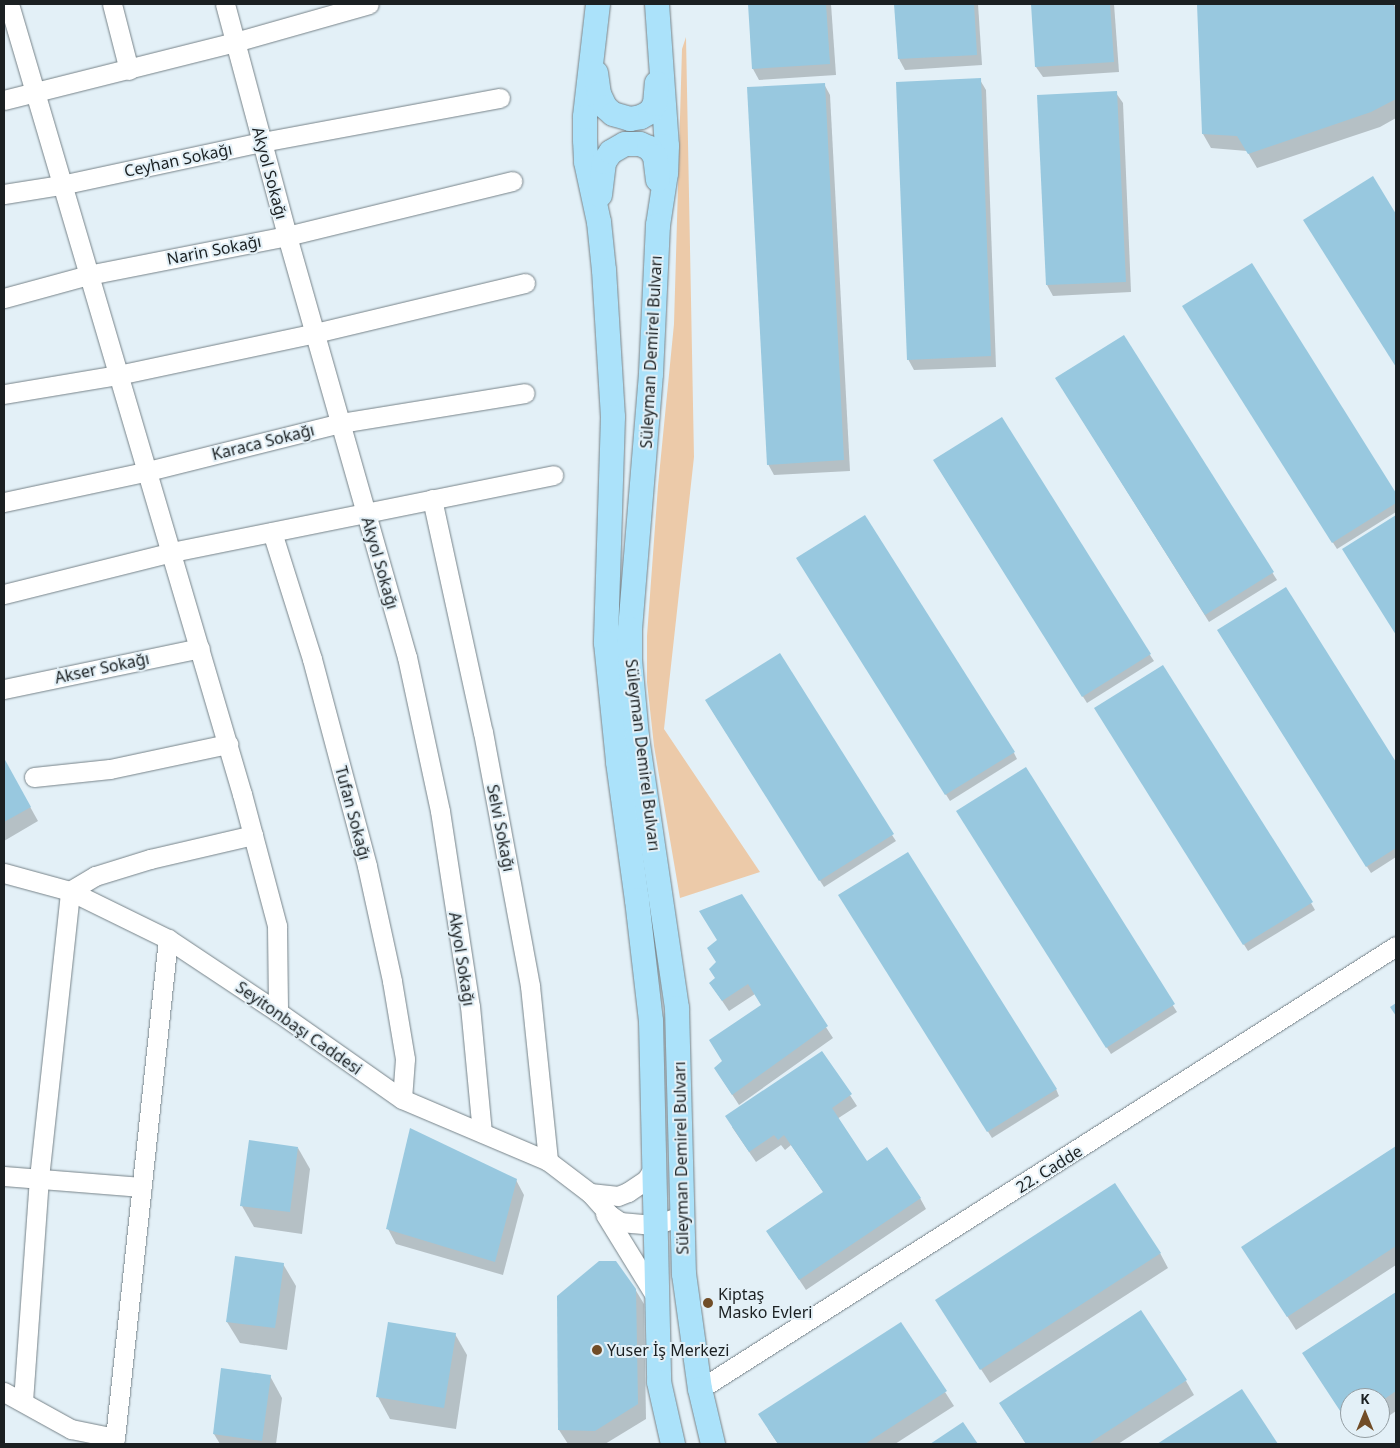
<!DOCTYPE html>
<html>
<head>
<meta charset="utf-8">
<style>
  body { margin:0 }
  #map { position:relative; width:1400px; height:1448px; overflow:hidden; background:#e3f0f7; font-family:"Noto Sans",sans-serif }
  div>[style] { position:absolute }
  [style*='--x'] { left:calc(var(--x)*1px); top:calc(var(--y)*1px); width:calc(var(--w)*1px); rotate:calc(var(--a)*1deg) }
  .green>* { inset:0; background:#eccaa9 }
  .shadow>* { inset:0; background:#0003 }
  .building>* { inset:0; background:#98c8df }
  .roads { filter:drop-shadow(0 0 1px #778389) drop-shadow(0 0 1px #778389) }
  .minor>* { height:19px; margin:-9.5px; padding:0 9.5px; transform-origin:9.5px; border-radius:9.5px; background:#fff }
  .major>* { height:24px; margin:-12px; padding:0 12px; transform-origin:12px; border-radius:12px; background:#abe2fa }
  .dots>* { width:14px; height:14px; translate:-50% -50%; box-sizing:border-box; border:2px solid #e3f0f7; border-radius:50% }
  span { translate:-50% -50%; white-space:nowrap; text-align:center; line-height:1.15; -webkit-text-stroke:4px #e3f0f7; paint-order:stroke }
  .street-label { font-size:16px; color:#1b2022 }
  .poi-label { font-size:16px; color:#1b2022 }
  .left { translate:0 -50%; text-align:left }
  .frame { position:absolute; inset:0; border:5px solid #1b2022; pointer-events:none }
  .north { position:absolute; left:1340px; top:1388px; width:50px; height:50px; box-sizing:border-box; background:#e3f0f7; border:1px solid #939da2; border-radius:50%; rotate:0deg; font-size:14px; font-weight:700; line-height:20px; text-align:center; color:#1b2022 }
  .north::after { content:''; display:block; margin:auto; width:18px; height:22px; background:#714d27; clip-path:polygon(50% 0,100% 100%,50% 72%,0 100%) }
</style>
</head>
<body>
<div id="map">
  <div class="green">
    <div style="clip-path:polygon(686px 37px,694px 457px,664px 729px,760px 872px,680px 898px,654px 746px,647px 682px,647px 636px,658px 486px,674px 324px,682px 49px)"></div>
  </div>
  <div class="shadow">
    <div style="clip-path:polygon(749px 4px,831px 4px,836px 75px,759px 80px,753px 69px)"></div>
    <div style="clip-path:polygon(896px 4px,978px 4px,982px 65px,905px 70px,899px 59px)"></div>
    <div style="clip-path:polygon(1032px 4px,1114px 4px,1119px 72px,1043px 77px,1036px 67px)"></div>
    <div style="clip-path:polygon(1198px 4px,1394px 4px,1396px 10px,1396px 118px,1380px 127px,1257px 168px,1247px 151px,1211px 148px,1203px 134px)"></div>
    <div style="clip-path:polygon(980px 80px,986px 90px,996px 367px,914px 370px,908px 359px)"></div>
    <div style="clip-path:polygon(824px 84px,830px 95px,850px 471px,774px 475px,768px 464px)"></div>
    <div style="clip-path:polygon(1116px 93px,1123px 103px,1131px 292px,1053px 296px,1047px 285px)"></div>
    <div style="clip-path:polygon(1372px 178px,1396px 216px,1396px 365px,1309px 227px)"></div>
    <div style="clip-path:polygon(1251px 265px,1396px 495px,1396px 512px,1337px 549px,1188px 313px)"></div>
    <div style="clip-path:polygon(1124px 337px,1277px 580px,1209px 622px,1061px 386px)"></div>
    <div style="clip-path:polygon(938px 467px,1150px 655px,1154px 661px,1087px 703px)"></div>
    <div style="clip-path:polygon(1396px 516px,1396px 633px,1344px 549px)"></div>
    <div style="clip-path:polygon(802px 565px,1014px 753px,1017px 759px,950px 801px)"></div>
    <div style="clip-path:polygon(1285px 588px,1396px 765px,1396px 857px,1371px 873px,1222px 637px)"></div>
    <div style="clip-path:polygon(710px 707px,892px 835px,896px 841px,824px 887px)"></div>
    <div style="clip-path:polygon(1100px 715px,1311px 903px,1315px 910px,1248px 951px)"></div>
    <div style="clip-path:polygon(4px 760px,38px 821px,4px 841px)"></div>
    <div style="clip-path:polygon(1025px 769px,1177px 1012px,1111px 1054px,962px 818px)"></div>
    <div style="clip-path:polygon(741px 896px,833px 1038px,739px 1105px,722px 1079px,724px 1062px,762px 1006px,755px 994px,729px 1011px,710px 983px,716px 979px,719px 941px)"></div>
    <div style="clip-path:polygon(844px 902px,1056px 1089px,1059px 1096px,992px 1138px)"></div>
    <div style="clip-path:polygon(822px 1052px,857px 1106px,837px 1119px,867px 1162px,920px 1198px,926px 1209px,806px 1290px,767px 1231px,824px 1193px,791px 1145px,785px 1150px,781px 1145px,756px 1162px,732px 1127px)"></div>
    <div style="clip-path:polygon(298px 1148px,310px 1169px,302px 1234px,254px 1227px,242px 1206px)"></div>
    <div style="clip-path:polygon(1396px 1148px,1396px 1265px,1296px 1330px,1243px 1247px)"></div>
    <div style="clip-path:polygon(516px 1180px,524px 1195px,503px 1275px,396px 1244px,388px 1229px)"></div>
    <div style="clip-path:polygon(1160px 1253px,1168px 1268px,990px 1383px,945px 1314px)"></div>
    <div style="clip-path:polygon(283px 1264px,296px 1286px,287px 1350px,240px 1343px,227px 1322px)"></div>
    <div style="clip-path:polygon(635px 1289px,644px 1304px,646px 1419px,605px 1444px,568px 1444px,559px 1430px,558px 1297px)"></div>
    <div style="clip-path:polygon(1396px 1293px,1396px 1411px,1380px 1422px,1380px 1398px,1350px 1398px,1350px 1425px,1304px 1353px)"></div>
    <div style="clip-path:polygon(455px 1334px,467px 1355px,456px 1429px,390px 1419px,378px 1397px)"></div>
    <div style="clip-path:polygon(222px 1370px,270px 1376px,282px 1398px,276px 1444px,220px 1444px,214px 1434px)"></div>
    <div style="clip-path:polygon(1186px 1381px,1194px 1395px,1118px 1444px,1026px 1444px,1000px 1403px)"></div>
    <div style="clip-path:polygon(1241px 1391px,1276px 1444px,1159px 1444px)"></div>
    <div style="clip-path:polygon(945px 1392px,954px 1406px,895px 1444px,778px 1444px,768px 1429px)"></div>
    <div style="clip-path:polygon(1352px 1428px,1370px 1428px,1357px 1436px)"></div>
  </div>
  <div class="building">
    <div style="clip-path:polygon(748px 4px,826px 4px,830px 64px,752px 69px)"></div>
    <div style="clip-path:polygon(894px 4px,974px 4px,977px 55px,898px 59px)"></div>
    <div style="clip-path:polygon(1031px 4px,1110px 4px,1114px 62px,1035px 67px)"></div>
    <div style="clip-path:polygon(1197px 4px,1393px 4px,1396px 13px,1396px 99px,1371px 112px,1248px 154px,1237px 136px,1202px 134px)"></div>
    <div style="clip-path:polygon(981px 78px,991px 356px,907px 360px,896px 82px)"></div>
    <div style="clip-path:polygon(825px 83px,844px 460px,767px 465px,747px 87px)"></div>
    <div style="clip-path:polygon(1117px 91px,1126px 282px,1046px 285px,1037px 95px)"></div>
    <div style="clip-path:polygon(1373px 176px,1396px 214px,1396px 367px,1303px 220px)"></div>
    <div style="clip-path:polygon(1252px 263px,1396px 493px,1396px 503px,1332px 543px,1182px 306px)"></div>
    <div style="clip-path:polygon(1124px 335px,1274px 572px,1205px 615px,1055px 378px)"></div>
    <div style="clip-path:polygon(1002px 417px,1151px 654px,1082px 697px,933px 460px)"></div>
    <div style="clip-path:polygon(865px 515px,1015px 752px,945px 795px,796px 558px)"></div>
    <div style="clip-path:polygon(1396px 515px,1396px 635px,1342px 549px)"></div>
    <div style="clip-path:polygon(1286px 587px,1396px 762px,1396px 848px,1366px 867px,1217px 630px)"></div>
    <div style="clip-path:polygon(780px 653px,894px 834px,819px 881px,705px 700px)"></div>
    <div style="clip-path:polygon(1163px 665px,1313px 902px,1243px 945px,1094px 708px)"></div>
    <div style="clip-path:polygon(4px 758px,31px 807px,4px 822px)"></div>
    <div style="clip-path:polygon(1026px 767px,1175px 1004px,1106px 1048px,956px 811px)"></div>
    <div style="clip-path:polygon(908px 852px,1057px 1089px,987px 1132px,838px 895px)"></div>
    <div style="clip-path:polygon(742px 894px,828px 1026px,732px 1095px,714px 1068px,722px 1061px,709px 1040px,761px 1005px,748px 984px,722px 1001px,709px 983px,715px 978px,709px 969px,716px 962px,707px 948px,717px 940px,699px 911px)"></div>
    <div style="clip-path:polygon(1396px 1003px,1396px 1016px,1390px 1007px)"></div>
    <div style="clip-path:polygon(822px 1051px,852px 1094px,832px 1108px,867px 1161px,887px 1147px,921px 1198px,799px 1280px,766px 1231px,823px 1192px,784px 1135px,778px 1140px,774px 1135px,749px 1152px,725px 1116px)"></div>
    <div style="clip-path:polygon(410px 1128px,517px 1179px,495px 1262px,386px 1229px)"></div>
    <div style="clip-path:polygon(249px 1140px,298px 1147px,290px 1212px,240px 1206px)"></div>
    <div style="clip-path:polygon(1396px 1146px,1396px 1246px,1287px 1317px,1241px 1247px)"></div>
    <div style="clip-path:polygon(1115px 1183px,1161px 1253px,980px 1370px,935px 1300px)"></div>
    <div style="clip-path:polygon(235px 1256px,284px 1263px,275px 1328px,226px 1322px)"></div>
    <div style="clip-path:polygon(599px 1261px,616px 1261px,636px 1289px,638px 1404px,595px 1431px,558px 1430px,557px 1296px)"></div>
    <div style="clip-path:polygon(1396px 1292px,1396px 1391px,1380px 1402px,1380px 1398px,1350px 1398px,1350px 1421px,1348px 1423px,1302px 1353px)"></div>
    <div style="clip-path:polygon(1141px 1310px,1187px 1380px,1088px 1444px,1026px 1444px,999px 1403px)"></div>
    <div style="clip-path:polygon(388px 1322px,456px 1333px,444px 1408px,376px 1397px)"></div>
    <div style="clip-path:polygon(901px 1322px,947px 1391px,865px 1444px,778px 1444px,758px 1414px)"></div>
    <div style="clip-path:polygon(221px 1368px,271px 1375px,262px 1441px,213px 1434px)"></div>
    <div style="clip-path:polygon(1242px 1389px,1278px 1444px,1157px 1444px)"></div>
    <div style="clip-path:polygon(963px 1422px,978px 1444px,930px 1444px)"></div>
  </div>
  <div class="roads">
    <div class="minor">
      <div style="--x:9;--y:4;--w:824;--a:73.57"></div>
      <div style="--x:242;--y:794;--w:137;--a:75.1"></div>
      <div style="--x:277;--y:926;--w:86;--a:89.3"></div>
      <div style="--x:112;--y:4;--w:68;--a:75.6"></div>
      <div style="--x:225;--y:4;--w:240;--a:75"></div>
      <div style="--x:287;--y:236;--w:438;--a:74.1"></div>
      <div style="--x:407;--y:657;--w:157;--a:77.9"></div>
      <div style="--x:440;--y:811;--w:197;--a:81.3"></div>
      <div style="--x:470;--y:1006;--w:127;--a:84.6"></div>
      <div style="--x:4;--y:100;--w:238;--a:-14.1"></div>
      <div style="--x:235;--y:42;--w:139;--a:-15.8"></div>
      <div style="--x:4;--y:194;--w:58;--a:-9"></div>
      <div style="--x:61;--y:185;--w:206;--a:-12.1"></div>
      <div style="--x:262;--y:142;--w:242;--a:-10.5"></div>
      <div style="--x:4;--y:298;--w:87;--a:-15.3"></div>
      <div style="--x:88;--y:275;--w:203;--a:-11.1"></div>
      <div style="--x:287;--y:236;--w:232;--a:-13.7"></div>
      <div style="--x:4;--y:394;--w:116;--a:-9.5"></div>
      <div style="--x:118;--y:375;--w:201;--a:-12"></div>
      <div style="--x:315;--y:333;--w:216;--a:-13.4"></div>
      <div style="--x:432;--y:499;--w:239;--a:77.7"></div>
      <div style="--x:483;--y:732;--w:258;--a:79.5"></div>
      <div style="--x:530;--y:986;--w:176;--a:84.1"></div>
      <div style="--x:4;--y:502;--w:147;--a:-12.1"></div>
      <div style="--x:148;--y:471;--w:198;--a:-14"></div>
      <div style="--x:340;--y:423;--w:187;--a:-9.2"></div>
      <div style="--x:272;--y:532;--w:133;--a:72.5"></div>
      <div style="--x:312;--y:659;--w:214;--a:75.1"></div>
      <div style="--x:367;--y:866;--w:118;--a:77.7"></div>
      <div style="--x:392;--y:981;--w:79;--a:80.5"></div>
      <div style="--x:405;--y:1059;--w:40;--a:94.3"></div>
      <div style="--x:4;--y:594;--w:173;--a:-14"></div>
      <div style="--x:172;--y:552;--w:389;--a:-11.4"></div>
      <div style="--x:4;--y:689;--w:200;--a:-11.8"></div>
      <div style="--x:34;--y:777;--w:76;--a:-6"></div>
      <div style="--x:110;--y:769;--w:121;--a:-12"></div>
      <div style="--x:4;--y:873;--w:68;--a:15.3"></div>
      <div style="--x:70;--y:891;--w:109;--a:26.1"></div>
      <div style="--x:168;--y:939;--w:132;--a:33.6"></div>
      <div style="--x:278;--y:1012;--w:151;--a:35.1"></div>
      <div style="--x:402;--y:1099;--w:159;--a:23"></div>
      <div style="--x:548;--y:1161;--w:53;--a:37.3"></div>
      <div style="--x:590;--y:1193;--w:30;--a:48"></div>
      <div style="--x:610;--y:1215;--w:12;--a:35"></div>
      <div style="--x:620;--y:1222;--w:34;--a:5"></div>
      <div style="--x:654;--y:1225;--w:28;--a:-18"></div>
      <div style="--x:4;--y:1176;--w:138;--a:4.6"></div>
      <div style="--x:590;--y:1193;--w:28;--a:6"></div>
      <div style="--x:618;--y:1196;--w:11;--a:-22"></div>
      <div style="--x:628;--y:1192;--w:22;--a:-34"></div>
      <div style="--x:646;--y:1180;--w:15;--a:-58"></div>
      <div style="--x:605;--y:1214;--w:97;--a:58.4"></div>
      <div style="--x:700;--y:1389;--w:825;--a:-32.48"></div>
      <div style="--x:4;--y:1392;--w:77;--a:28.9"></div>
      <div style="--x:71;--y:1429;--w:45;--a:11.6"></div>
      <div style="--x:115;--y:1438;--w:502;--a:-83.94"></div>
      <div style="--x:23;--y:1401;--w:224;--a:-85.9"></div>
      <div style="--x:39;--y:1178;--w:289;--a:-83.8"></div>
      <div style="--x:70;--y:891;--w:29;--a:-31"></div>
      <div style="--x:95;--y:876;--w:58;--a:-17.2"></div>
      <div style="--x:150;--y:859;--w:106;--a:-13.1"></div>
    </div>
    <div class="major">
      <div style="--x:598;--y:4;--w:114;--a:96.6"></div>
      <div style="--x:585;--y:117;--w:23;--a:90"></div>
      <div style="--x:585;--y:140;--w:22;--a:87"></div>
      <div style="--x:586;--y:162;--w:61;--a:77.8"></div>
      <div style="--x:599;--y:222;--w:48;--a:84.1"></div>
      <div style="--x:604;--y:270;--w:147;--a:86.5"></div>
      <div style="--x:613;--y:417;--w:226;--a:91.8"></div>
      <div style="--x:606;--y:643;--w:120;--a:84.2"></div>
      <div style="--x:618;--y:762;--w:139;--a:82.2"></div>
      <div style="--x:637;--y:900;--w:122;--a:83.4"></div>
      <div style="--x:651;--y:1021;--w:361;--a:88.7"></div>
      <div style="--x:659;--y:1382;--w:64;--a:77.3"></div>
      <div style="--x:657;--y:4;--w:142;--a:86"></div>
      <div style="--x:667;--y:146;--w:27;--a:92"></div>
      <div style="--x:666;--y:173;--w:53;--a:98.7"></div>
      <div style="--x:658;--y:225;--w:149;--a:92.7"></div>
      <div style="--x:651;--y:374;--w:256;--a:94.7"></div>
      <div style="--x:630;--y:629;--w:31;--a:90"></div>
      <div style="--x:630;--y:660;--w:77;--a:84.8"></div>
      <div style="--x:637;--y:737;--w:274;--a:81.6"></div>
      <div style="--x:677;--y:1008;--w:266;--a:88.5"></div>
      <div style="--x:684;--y:1274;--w:116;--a:82.1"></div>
      <div style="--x:700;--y:1389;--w:57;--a:76.7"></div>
      <div style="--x:596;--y:73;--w:21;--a:82"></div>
      <div style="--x:599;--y:94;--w:14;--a:65"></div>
      <div style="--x:605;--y:107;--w:11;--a:41"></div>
      <div style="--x:613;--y:114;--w:18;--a:16"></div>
      <div style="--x:630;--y:119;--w:11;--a:-10"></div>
      <div style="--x:641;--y:117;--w:10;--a:-29"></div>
      <div style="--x:650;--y:112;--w:9;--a:-58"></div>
      <div style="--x:655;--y:104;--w:21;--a:-85"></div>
      <div style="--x:600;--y:195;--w:33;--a:-83"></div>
      <div style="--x:604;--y:162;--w:12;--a:-55"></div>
      <div style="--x:611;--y:152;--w:16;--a:-30"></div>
      <div style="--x:625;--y:144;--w:15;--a:0"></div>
      <div style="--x:640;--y:144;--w:10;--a:24"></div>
      <div style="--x:649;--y:148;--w:10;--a:53"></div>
      <div style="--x:655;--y:156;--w:24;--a:83"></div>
    </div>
  </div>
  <div class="dots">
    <div style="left:708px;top:1303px;background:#714d27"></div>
    <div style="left:597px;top:1350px;background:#714d27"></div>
  </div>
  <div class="street-label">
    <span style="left:178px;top:160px;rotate:-12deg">Ceyhan Sokağı</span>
    <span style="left:270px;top:173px;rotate:75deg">Akyol Sokağı</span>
    <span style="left:214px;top:250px;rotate:-11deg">Narin Sokağı</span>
    <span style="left:651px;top:352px;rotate:-87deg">Süleyman Demirel Bulvarı</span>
    <span style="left:263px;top:442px;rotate:-14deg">Karaca Sokağı</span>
    <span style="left:380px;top:563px;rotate:74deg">Akyol Sokağı</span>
    <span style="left:102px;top:668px;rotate:-12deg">Akser Sokağı</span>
    <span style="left:643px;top:755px;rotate:83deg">Süleyman Demirel Bulvarı</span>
    <span style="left:353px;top:813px;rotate:75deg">Tufan Sokağı</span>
    <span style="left:501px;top:828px;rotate:79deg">Selvi Sokağı</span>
    <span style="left:462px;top:959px;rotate:81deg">Akyol Sokağı</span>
    <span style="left:299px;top:1028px;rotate:35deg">Seyitonbaşı Caddesi</span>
    <span style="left:681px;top:1158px;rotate:-91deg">Süleyman Demirel Bulvarı</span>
    <span style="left:1049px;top:1169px;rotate:-32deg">22. Cadde</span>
  </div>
  <div class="poi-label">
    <span class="left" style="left:718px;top:1303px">Kiptaş<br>Masko Evleri</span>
    <span class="left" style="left:607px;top:1350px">Yuser İş Merkezi</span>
  </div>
  <div class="frame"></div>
  <div class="north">K</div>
</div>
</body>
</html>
